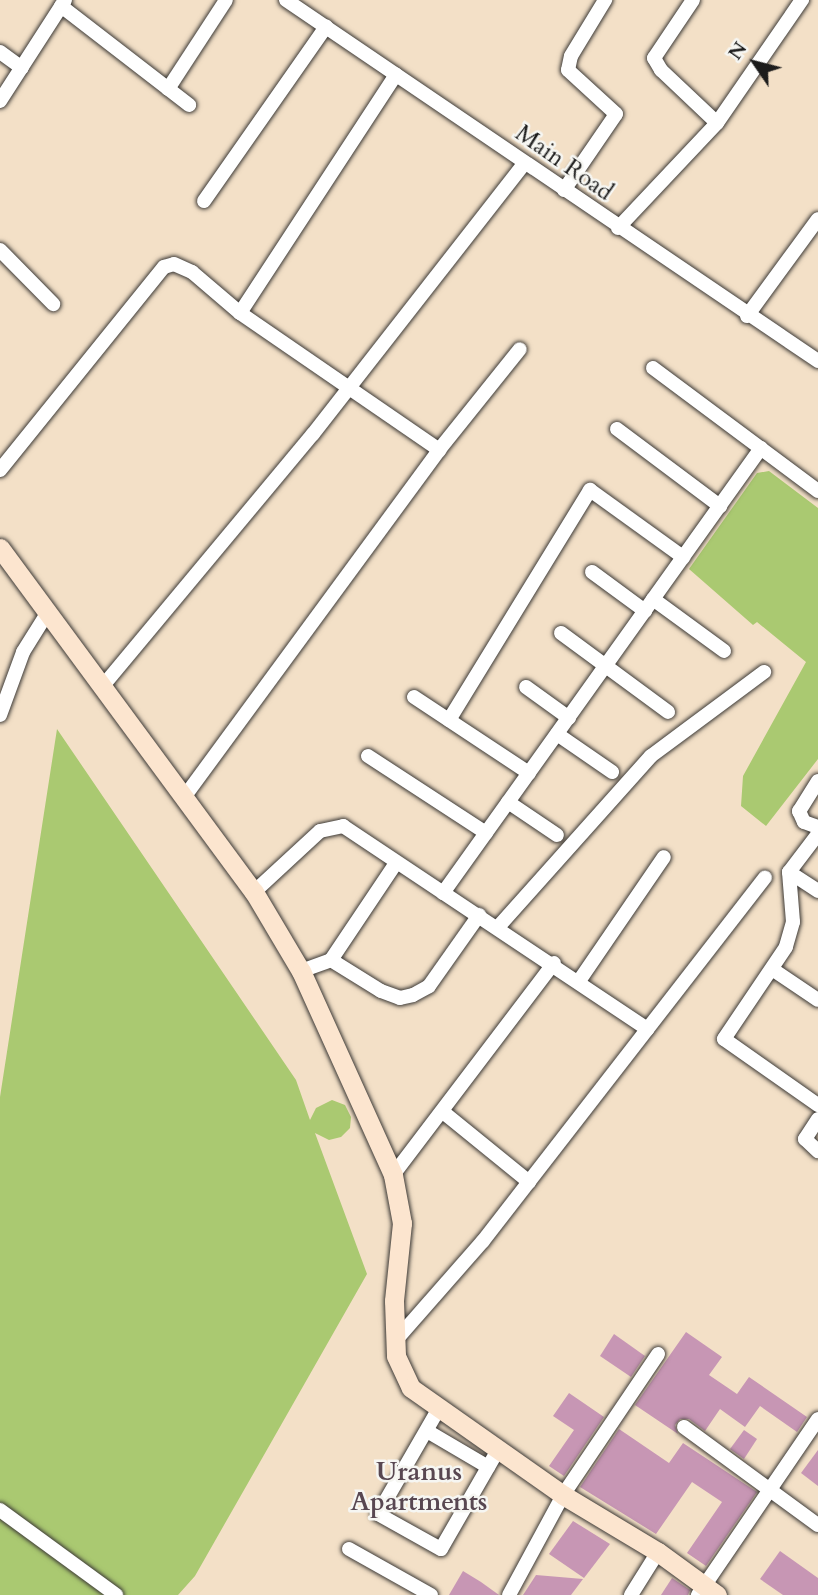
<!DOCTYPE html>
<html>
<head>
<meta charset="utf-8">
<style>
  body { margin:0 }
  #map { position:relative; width:818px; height:1595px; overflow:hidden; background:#f3e0c7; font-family:Cardo,serif }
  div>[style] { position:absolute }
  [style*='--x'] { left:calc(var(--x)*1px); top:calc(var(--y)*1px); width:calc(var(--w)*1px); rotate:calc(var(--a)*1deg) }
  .green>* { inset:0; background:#aac971 }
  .building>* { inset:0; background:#c796b4 }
  .roads { filter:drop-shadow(0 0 2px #3c3936) drop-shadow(0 0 2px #3c3936) }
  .street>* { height:14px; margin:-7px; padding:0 7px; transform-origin:7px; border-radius:7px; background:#fff }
  .secondary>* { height:19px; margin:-9.5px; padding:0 9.5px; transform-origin:9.5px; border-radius:9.5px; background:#fce5cf }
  span { translate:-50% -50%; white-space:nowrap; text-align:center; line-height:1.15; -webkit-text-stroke:5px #f6f6f2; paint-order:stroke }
  .street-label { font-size:24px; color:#1c1c1c }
  .neighbourhood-label { font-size:26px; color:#584751; font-weight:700 }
  .north { position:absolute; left:720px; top:28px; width:70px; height:70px; -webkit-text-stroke:5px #f6f6f2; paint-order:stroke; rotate:305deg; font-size:19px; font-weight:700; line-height:28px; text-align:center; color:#1c1c1c }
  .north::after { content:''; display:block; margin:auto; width:24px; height:32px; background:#1c1c1c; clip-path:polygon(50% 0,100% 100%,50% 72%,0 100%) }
</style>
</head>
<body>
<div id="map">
  <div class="green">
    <div style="clip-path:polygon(769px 471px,818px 508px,818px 759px,766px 826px,741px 806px,743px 776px,806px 662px,757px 622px,753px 625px,689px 569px,757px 473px)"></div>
    <div style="clip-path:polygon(57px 729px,296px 1080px,310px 1120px,316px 1108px,332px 1100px,345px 1105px,351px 1117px,350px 1128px,341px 1137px,329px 1140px,315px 1133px,367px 1274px,195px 1576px,178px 1595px,0 1595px,0 1097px)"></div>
  </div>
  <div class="building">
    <div style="clip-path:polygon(686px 1332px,722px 1357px,709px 1375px,737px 1394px,749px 1377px,807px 1417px,797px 1432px,760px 1406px,745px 1427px,720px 1409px,705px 1431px,689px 1419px,680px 1419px,675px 1425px,678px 1434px,635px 1405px)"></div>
    <div style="clip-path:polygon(614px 1334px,645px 1356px,631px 1377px,600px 1356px)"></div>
    <div style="clip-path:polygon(569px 1393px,604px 1417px,564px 1476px,549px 1466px,574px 1430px,553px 1416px)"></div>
    <div style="clip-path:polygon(619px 1429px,669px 1463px,683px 1443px,757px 1492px,706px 1566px,687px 1553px,722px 1502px,692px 1482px,656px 1534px,580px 1487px)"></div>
    <div style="clip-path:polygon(744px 1430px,757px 1439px,744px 1459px,730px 1449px)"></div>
    <div style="clip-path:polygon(818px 1450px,818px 1486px,801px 1473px)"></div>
    <div style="clip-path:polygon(573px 1521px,610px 1544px,584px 1578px,549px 1554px)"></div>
    <div style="clip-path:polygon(780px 1551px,818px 1578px,818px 1595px,783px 1595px,760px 1579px)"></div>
    <div style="clip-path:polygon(463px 1571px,481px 1582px,499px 1595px,449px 1595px)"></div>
    <div style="clip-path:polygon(536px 1575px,583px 1579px,571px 1595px,523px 1595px)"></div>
    <div style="clip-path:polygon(672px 1578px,690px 1590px,688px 1595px,661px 1595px)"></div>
  </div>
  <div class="roads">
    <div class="street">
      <div style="--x:286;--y:0;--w:643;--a:34.16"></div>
      <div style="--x:693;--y:0;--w:70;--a:123.9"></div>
      <div style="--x:654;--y:58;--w:14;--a:60"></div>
      <div style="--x:661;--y:70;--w:77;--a:43.4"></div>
      <div style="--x:61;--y:6;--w:162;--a:37.7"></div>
      <div style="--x:0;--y:52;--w:27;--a:36"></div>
      <div style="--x:168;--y:89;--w:106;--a:-56.9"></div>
      <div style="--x:0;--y:101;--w:120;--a:-57.2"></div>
      <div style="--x:564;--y:190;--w:92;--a:-55.6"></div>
      <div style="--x:616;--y:114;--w:65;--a:-137.5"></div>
      <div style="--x:568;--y:70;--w:14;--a:-78"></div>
      <div style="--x:571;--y:56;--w:66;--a:-58.7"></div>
      <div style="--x:204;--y:201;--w:213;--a:-55"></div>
      <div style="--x:618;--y:228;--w:144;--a:-46.7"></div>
      <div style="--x:717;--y:123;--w:150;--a:-55.4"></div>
      <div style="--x:0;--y:250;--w:76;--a:45.5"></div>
      <div style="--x:240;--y:313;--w:285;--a:-56.8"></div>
      <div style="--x:747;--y:316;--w:120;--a:-53.8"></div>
      <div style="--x:653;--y:368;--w:206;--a:36.7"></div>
      <div style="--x:617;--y:429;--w:129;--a:36.8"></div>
      <div style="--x:0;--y:470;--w:261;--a:-51.1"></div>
      <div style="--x:164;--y:267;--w:10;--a:-17"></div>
      <div style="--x:174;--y:264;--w:20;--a:24"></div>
      <div style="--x:192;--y:272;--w:63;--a:40.5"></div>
      <div style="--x:240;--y:313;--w:242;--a:34.5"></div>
      <div style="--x:592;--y:572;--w:66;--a:36.3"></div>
      <div style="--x:653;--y:599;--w:88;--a:36.2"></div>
      <div style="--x:561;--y:633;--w:133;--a:36.4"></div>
      <div style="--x:102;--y:687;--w:329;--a:-50.2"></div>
      <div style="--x:313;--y:434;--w:344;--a:-52"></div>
      <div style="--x:526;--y:687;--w:53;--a:35.8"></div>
      <div style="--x:414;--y:697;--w:138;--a:33.5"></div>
      <div style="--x:0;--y:715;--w:67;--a:-69.9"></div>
      <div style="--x:23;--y:652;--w:47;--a:-58"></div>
      <div style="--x:449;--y:720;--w:270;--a:-58.5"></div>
      <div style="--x:590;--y:490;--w:115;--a:35.8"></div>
      <div style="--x:557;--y:734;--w:67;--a:34.6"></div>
      <div style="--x:368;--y:756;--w:141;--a:33.1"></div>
      <div style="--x:818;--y:781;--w:36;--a:122"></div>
      <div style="--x:799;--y:811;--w:12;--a:66"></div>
      <div style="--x:804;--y:822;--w:15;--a:20"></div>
      <div style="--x:185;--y:796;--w:429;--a:-53.7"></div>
      <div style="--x:439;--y:450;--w:129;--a:-51.3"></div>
      <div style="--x:508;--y:802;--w:59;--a:34"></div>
      <div style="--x:818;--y:834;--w:48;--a:127.3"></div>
      <div style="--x:789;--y:872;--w:50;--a:85.4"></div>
      <div style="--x:793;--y:922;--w:26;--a:106"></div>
      <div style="--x:786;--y:947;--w:111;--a:124"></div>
      <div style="--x:724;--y:1039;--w:115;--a:35.1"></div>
      <div style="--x:789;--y:872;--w:35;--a:33"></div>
      <div style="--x:254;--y:892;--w:90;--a:-42.7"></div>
      <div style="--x:320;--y:831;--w:24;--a:-12"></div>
      <div style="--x:343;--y:826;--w:366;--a:33.7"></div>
      <div style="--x:443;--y:893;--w:547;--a:-54.45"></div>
      <div style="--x:499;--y:926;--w:228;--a:-48.2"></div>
      <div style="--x:651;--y:756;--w:141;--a:-36.6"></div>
      <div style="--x:331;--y:960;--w:117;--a:-56.2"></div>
      <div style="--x:772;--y:969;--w:55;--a:34"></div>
      <div style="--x:301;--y:971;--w:32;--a:-20"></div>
      <div style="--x:331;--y:960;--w:59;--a:31.8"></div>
      <div style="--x:381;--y:991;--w:20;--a:20"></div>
      <div style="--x:400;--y:998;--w:13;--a:-13"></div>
      <div style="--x:413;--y:995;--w:18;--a:-29"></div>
      <div style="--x:429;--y:986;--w:87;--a:-54.8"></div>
      <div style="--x:579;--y:981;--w:150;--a:-55.6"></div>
      <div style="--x:443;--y:1112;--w:111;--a:39.1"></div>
      <div style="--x:818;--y:1119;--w:24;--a:123"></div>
      <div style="--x:805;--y:1139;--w:18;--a:43"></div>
      <div style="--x:393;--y:1175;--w:266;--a:-52.8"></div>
      <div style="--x:395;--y:1341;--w:133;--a:-48.7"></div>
      <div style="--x:483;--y:1241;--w:460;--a:-52.2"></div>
      <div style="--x:438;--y:1410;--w:120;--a:120"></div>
      <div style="--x:378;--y:1514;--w:72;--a:29.1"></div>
      <div style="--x:441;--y:1549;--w:114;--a:-60.1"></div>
      <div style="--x:684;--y:1427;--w:166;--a:36.2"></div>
      <div style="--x:427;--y:1431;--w:71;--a:30.5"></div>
      <div style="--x:0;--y:1510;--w:144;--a:36.2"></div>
      <div style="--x:349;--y:1549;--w:94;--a:29.3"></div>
      <div style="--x:509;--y:1595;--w:114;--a:-61.6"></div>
      <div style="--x:563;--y:1495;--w:170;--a:-56"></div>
      <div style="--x:631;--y:1595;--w:51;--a:-57.9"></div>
      <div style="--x:698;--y:1595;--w:213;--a:-55.7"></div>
    </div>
    <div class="secondary">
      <div style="--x:0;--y:548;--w:428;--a:53.6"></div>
      <div style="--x:254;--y:892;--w:92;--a:59.3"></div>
      <div style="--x:301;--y:971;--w:224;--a:65.7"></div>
      <div style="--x:393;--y:1175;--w:49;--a:79.4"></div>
      <div style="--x:402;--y:1223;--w:78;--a:95.9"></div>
      <div style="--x:394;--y:1301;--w:55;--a:87.9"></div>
      <div style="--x:396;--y:1356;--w:35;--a:65"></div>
      <div style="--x:411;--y:1388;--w:186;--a:35.1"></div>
      <div style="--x:563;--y:1495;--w:111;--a:31"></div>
      <div style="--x:658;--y:1552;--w:73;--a:36.1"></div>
    </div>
  </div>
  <div class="street-label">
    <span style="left:564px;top:163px;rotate:35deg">Main Road</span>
  </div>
  <div class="neighbourhood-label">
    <span style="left:419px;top:1487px">Uranus<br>Apartments</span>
  </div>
  <div class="north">N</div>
</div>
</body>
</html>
